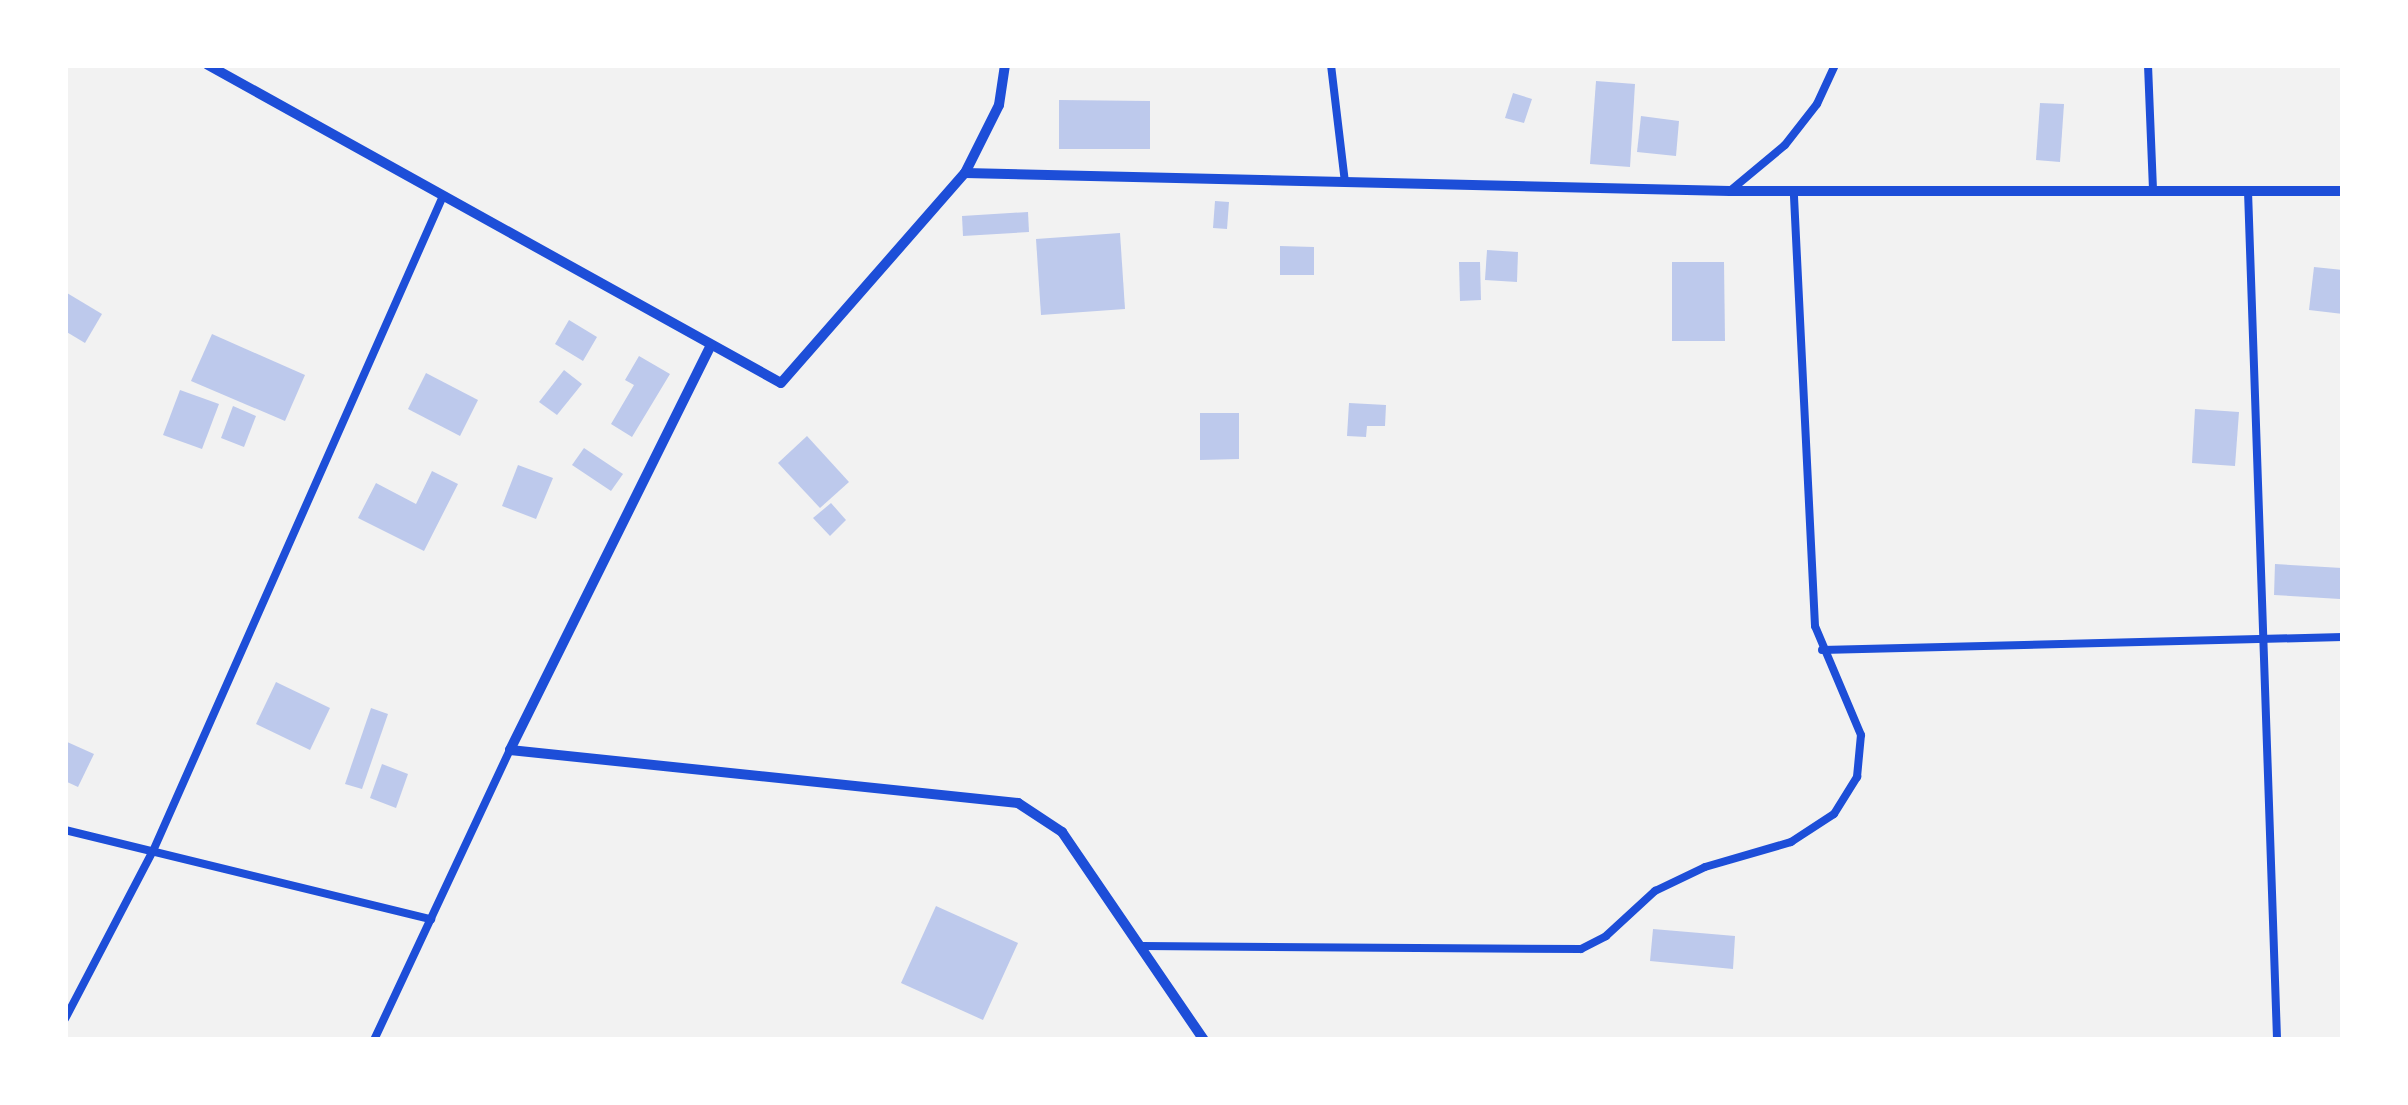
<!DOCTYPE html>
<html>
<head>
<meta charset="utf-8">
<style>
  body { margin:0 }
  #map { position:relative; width:2408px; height:1105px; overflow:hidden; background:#f2f2f2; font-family:"Fira Sans Condensed",sans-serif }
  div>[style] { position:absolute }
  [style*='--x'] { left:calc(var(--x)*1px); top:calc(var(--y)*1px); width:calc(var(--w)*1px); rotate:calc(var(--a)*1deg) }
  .building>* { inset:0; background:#bdc9ec }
  .service>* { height:8px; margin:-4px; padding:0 4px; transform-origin:4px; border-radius:4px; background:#1d4ed8 }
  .minor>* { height:10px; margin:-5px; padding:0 5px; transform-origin:5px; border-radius:5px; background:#1d4ed8 }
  span { translate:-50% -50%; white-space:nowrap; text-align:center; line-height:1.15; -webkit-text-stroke:8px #fff; paint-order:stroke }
  .frame { position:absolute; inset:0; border:68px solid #fff; pointer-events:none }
</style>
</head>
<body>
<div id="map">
  <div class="building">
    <div style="clip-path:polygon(1596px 81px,1635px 84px,1630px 167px,1590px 164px)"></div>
    <div style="clip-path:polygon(1513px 93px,1532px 99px,1524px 123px,1505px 118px)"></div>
    <div style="clip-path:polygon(1059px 100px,1150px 101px,1150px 149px,1059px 149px)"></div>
    <div style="clip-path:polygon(2040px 103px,2064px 104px,2060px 162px,2036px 160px)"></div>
    <div style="clip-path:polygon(1641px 116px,1679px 121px,1676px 156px,1637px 152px)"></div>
    <div style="clip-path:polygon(1215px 201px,1229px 202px,1227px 229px,1213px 228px)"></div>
    <div style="clip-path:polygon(1028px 212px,1029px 232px,963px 236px,962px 216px)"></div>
    <div style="clip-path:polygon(1120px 233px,1125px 309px,1041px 315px,1036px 239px)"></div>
    <div style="clip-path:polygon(1280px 246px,1314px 247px,1314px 275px,1280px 275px)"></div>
    <div style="clip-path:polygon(1487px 250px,1518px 252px,1517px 282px,1485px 280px)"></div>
    <div style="clip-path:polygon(1459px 262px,1480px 262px,1481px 300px,1460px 301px)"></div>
    <div style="clip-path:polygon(1672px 262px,1724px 262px,1725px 341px,1672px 341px)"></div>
    <div style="clip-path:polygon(2314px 267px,2343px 270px,2343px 314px,2309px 310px)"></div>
    <div style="clip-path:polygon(67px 293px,102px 314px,85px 343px,65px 331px)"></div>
    <div style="clip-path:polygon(569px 320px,597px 337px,583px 361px,555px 344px)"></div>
    <div style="clip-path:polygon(212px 334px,305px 375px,285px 421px,191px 381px)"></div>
    <div style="clip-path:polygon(639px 356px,670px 374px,632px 437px,611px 424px,634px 385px,625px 380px)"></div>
    <div style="clip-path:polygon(564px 370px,582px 384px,557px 415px,539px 402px)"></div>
    <div style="clip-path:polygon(426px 373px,478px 400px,460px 436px,408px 409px)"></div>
    <div style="clip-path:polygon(180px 390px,219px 404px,202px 449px,163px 435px)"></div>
    <div style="clip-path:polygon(1349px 403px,1386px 405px,1385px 426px,1367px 426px,1366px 437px,1347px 436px)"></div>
    <div style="clip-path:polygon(233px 406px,256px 416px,244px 447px,221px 438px)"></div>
    <div style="clip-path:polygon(2195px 409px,2239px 412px,2235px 466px,2192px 463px)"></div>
    <div style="clip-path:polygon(1200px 413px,1239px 413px,1239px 459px,1200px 460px)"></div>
    <div style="clip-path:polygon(807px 436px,849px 482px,820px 508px,778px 463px)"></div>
    <div style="clip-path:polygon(584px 448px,623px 474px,611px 491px,572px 465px)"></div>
    <div style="clip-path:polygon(518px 465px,553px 478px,536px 519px,502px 506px)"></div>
    <div style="clip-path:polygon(432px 471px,458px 484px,424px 551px,358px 518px,376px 483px,416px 504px)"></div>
    <div style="clip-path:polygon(831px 503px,846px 520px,830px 536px,813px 518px)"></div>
    <div style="clip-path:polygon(2275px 564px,2342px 568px,2340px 599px,2274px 595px)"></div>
    <div style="clip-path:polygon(276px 682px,330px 708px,310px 750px,256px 724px)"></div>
    <div style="clip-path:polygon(371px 708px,388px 714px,362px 789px,345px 784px)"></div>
    <div style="clip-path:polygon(65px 741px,94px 754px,78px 787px,65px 781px)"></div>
    <div style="clip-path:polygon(382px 764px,408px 774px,396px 808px,370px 798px)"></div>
    <div style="clip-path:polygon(936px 906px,1018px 943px,983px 1020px,901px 983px)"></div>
    <div style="clip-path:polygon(1653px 929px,1735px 936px,1733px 969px,1650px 961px)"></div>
  </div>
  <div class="service">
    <div style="--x:1331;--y:65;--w:118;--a:83.2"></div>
    <div style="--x:2148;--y:65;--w:126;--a:87.7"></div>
    <div style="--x:1731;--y:190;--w:70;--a:-39.8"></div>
    <div style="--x:1785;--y:145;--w:52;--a:-52"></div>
    <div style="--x:1817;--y:104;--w:43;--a:-65.2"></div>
    <div style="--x:2248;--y:191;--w:849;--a:88.04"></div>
    <div style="--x:1822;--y:650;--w:521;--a:-1.43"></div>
    <div style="--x:65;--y:830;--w:377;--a:13.7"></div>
    <div style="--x:1142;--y:946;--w:439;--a:0.4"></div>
    <div style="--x:1581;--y:949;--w:28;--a:-27"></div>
    <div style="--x:1606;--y:936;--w:67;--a:-42.6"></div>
    <div style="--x:1655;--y:891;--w:55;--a:-25.6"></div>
    <div style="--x:1705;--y:867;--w:90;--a:-16.2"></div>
    <div style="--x:1791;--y:842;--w:51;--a:-33.1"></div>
    <div style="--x:1834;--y:814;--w:44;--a:-58.1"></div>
    <div style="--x:1857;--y:777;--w:42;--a:-84.6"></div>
    <div style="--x:1861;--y:735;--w:118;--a:-112.9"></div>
    <div style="--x:1815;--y:626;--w:436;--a:-92.8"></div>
    <div style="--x:65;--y:1019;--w:190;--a:-62.4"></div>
    <div style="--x:153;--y:851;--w:716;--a:-66.12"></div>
    <div style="--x:374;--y:1040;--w:320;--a:-64.9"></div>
  </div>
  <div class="minor">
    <div style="--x:208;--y:65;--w:655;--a:29.03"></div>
    <div style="--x:781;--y:383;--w:279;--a:-48.8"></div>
    <div style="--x:965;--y:173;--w:76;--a:-63.4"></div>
    <div style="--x:999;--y:105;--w:40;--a:-81.5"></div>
    <div style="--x:965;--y:173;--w:765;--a:1.35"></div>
    <div style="--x:1730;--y:191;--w:613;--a:0"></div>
    <div style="--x:711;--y:345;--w:452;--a:116.4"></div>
    <div style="--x:510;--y:750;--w:511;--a:5.96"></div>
    <div style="--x:1018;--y:803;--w:53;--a:33.4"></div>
    <div style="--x:1062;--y:832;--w:252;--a:55.7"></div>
  </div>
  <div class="frame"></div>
</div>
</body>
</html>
